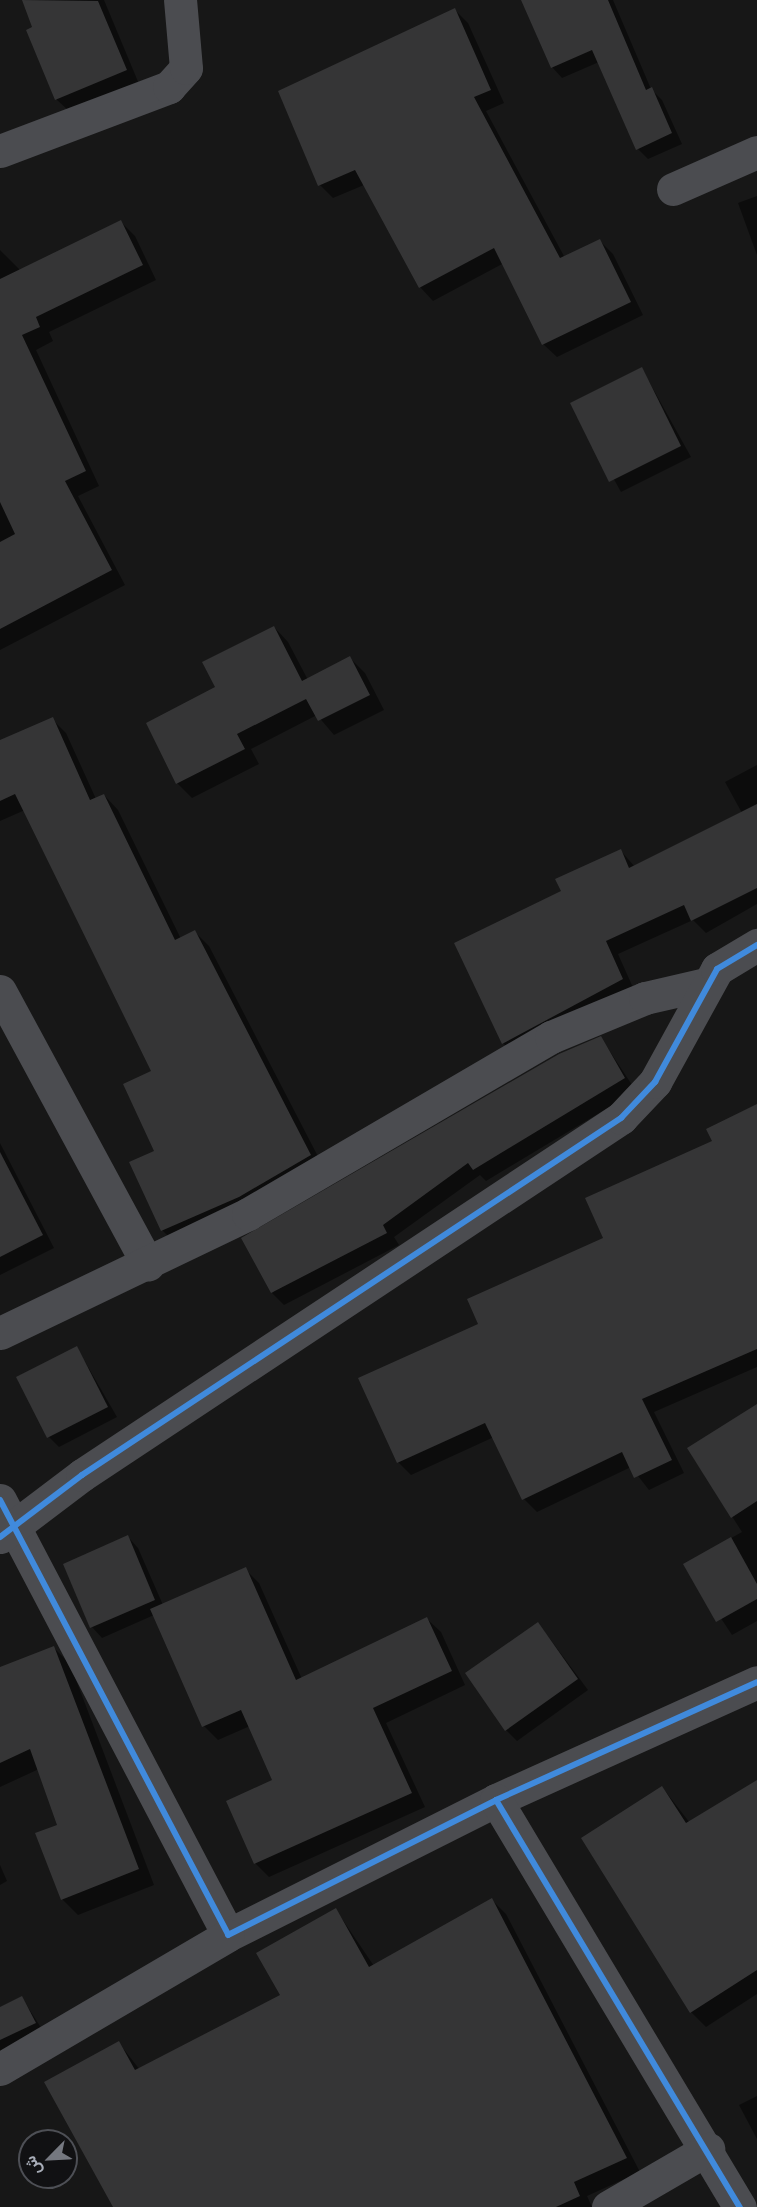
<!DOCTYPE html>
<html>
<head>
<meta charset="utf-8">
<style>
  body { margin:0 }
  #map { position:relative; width:757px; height:2207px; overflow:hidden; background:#171717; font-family:"Roboto Condensed",Vazirmatn,sans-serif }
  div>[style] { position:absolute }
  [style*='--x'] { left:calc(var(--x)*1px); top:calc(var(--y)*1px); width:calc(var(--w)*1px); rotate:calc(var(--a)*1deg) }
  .shadow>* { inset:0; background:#0007 }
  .building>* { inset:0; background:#353536 }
  .minor>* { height:33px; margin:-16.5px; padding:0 16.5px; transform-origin:16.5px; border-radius:16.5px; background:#4b4c50 }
  .cycleway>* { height:6px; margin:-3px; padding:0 3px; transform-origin:3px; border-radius:3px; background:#408adc }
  span { translate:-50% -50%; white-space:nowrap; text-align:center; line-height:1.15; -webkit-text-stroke:5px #111113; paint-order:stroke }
  .north { position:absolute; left:18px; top:2129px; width:60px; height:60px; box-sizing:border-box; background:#111113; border:2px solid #4d4f55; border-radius:50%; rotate:246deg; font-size:16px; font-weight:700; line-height:24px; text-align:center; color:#a8adb8 }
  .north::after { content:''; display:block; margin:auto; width:21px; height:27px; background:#757880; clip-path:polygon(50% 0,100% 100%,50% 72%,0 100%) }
</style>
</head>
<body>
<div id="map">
  <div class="shadow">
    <div style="clip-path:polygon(24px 0,104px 0,139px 84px,70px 112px,56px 99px)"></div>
    <div style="clip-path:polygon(522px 0,613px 0,651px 89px,662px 100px,682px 144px,648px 159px,638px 149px,599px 62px,562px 78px,552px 67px)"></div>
    <div style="clip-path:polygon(455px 10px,468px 23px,504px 103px,486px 111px,565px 258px,600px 241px,613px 254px,643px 315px,557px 357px,543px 344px,504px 263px,433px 301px,420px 287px,364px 185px,333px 198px,320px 185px)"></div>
    <div style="clip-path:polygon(757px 196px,757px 255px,738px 203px)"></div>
    <div style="clip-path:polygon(121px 222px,135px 236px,156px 280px,49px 332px,53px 341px,36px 350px,99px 486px,78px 496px,125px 585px,0 650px,0 250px,21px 271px)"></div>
    <div style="clip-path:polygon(642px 369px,691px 457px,621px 492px,572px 404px)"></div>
    <div style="clip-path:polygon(274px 627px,288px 642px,308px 680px,350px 658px,365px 673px,384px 710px,334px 735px,317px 715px,251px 749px,259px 764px,192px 798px,177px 783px,217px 688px)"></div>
    <div style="clip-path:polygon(52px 719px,66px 733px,96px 799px,104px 795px,118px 810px,181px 939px,195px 932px,209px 946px,325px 1170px,177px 1245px,162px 1230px,131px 1163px,156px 1152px,153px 1071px,25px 810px,0 821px,0 742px)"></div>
    <div style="clip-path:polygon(757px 765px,757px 904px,706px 933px,693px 920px,618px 954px,635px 992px,516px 1056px,503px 1043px,563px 892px,621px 851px,635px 867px,742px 813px,725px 782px)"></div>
    <div style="clip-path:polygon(601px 1038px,636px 1091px,486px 1181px,480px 1175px,394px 1237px,399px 1245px,284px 1305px,272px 1293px)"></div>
    <div style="clip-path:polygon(757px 1106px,757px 1367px,654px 1412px,684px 1473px,649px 1490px,631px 1467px,537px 1512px,524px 1499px,494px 1437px,411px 1475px,398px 1462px,480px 1325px,605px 1239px)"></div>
    <div style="clip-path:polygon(0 1143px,54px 1248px,0 1275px)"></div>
    <div style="clip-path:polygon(77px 1348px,117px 1417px,59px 1447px,49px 1437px)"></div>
    <div style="clip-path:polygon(757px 1405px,757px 1621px,732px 1635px,685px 1564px,742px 1532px,689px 1449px)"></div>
    <div style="clip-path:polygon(128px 1537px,138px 1548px,163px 1605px,245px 1569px,259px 1583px,302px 1679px,427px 1619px,441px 1632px,465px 1685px,386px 1723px,425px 1807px,269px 1877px,255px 1863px,228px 1802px,274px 1781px,250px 1726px,218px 1740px,204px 1726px,154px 1615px,102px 1638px,92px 1627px)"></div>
    <div style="clip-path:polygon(538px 1623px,588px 1690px,517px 1741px,506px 1730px)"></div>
    <div style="clip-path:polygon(54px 1648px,70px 1664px,154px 1885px,78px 1915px,62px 1899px,59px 1826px,39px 1769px,0 1787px,0 1688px)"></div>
    <div style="clip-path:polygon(757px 1782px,757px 1916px,672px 1968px,662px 1787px,690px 1823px)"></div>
    <div style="clip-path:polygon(0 1865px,7px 1881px,0 1885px)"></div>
    <div style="clip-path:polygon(492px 1900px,506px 1914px,640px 2172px,587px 2196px,592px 2207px,119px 2207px,119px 2043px,140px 2070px,282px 1996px,336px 1910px,374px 1966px)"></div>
    <div style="clip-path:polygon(757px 1945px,757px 1994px,706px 2027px,691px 2012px)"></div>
    <div style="clip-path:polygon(22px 1998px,45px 2034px,0 2056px,0 2008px)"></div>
    <div style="clip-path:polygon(757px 2096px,757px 2139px,739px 2105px)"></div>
  </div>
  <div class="building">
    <div style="clip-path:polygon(22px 0,98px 1px,127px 70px,55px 100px,26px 30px,32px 27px)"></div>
    <div style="clip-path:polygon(521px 0,608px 0,646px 90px,652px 87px,672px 133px,636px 150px,592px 50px,551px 68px)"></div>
    <div style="clip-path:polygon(455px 8px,491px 90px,474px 97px,560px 258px,600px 239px,631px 302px,542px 345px,494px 248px,419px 288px,355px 170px,318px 186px,278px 91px)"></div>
    <div style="clip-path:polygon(121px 220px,143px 265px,36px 317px,40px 327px,22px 335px,86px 471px,65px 481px,112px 570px,0 629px,0 542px,15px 534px,0 502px,0 279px)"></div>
    <div style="clip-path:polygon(642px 367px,681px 446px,609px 482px,570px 403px)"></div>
    <div style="clip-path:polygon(274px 626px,302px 681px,350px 656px,370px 695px,318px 721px,306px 699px,237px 734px,245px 749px,176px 784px,146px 723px,215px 687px,202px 662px)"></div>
    <div style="clip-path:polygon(53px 717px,90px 800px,104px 794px,175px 940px,195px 930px,311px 1155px,239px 1197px,161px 1231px,129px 1162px,154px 1151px,123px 1084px,151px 1071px,15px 794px,0 801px,0 740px)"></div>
    <div style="clip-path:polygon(757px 804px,757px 888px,691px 921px,684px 905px,606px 941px,623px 979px,502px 1044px,454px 943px,561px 891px,555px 879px,621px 849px,629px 868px)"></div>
    <div style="clip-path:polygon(601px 1036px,625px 1078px,473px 1170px,468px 1163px,383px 1225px,387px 1233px,271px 1293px,241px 1238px,559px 1054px)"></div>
    <div style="clip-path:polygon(757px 1104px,757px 1349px,642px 1399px,672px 1460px,634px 1478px,622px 1452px,522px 1500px,485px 1423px,397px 1463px,358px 1378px,478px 1324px,467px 1299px,603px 1238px,585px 1198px,712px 1141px,706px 1129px)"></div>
    <div style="clip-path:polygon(0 1152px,43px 1235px,0 1257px)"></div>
    <div style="clip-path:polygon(77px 1346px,108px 1407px,47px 1438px,16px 1377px)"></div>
    <div style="clip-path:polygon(757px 1404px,757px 1501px,731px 1518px,687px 1448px)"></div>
    <div style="clip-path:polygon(128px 1535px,155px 1600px,90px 1628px,63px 1564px)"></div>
    <div style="clip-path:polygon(731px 1537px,757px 1584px,757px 1599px,716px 1622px,683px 1564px)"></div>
    <div style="clip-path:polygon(246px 1567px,296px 1680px,427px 1617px,452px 1671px,373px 1708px,412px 1793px,254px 1864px,226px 1801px,272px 1780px,241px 1710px,202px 1727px,150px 1609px)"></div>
    <div style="clip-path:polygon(538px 1622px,578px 1679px,505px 1731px,465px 1673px)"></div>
    <div style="clip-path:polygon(54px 1646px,139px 1869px,61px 1900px,35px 1833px,57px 1825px,30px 1749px,0 1763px,0 1667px)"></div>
    <div style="clip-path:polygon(757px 1780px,757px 1970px,690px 2013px,581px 1838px,662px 1786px,686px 1823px)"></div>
    <div style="clip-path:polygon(492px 1898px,627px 2158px,574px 2182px,580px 2196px,556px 2207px,113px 2207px,44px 2082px,119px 2041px,135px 2070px,280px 1995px,256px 1953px,336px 1908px,369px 1967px)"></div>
    <div style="clip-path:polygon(22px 1996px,36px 2023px,0 2040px,0 2007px)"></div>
  </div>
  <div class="minor">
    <div style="--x:0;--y:151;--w:181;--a:-20.7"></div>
    <div style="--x:169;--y:87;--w:25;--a:-48"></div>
    <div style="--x:186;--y:68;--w:68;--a:-95"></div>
    <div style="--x:673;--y:189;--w:92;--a:-23.8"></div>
    <div style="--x:0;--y:991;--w:311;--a:61.6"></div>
    <div style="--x:0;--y:1333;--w:275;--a:-25.6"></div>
    <div style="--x:248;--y:1214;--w:351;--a:-30.3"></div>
    <div style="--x:551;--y:1037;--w:102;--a:-22.5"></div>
    <div style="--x:645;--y:998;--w:63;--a:-12.9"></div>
    <div style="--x:0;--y:1500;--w:491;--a:62.3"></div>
    <div style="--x:228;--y:1935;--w:300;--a:-26.7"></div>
    <div style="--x:496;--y:1800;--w:286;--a:-24.3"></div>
    <div style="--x:0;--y:1537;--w:103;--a:-37.1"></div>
    <div style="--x:82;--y:1475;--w:647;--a:-33.52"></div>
    <div style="--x:621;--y:1118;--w:50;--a:-46.6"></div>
    <div style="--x:655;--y:1082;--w:129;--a:-61.2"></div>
    <div style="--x:717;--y:969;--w:47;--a:-31"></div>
    <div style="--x:496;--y:1800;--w:475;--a:59.1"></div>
    <div style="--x:0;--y:2069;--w:264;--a:-30.4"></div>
    <div style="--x:608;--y:2207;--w:116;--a:-30.1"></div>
  </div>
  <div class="cycleway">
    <div style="--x:0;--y:1500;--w:491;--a:62.3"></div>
    <div style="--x:228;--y:1935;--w:300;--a:-26.7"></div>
    <div style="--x:496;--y:1800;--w:286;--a:-24.3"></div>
    <div style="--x:0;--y:1537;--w:103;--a:-37.1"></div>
    <div style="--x:82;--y:1475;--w:647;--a:-33.52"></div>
    <div style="--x:621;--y:1118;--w:50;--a:-46.6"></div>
    <div style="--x:655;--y:1082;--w:129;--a:-61.2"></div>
    <div style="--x:717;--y:969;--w:47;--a:-31"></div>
    <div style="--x:496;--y:1800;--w:475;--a:59.1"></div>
  </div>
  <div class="north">ش</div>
</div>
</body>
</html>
